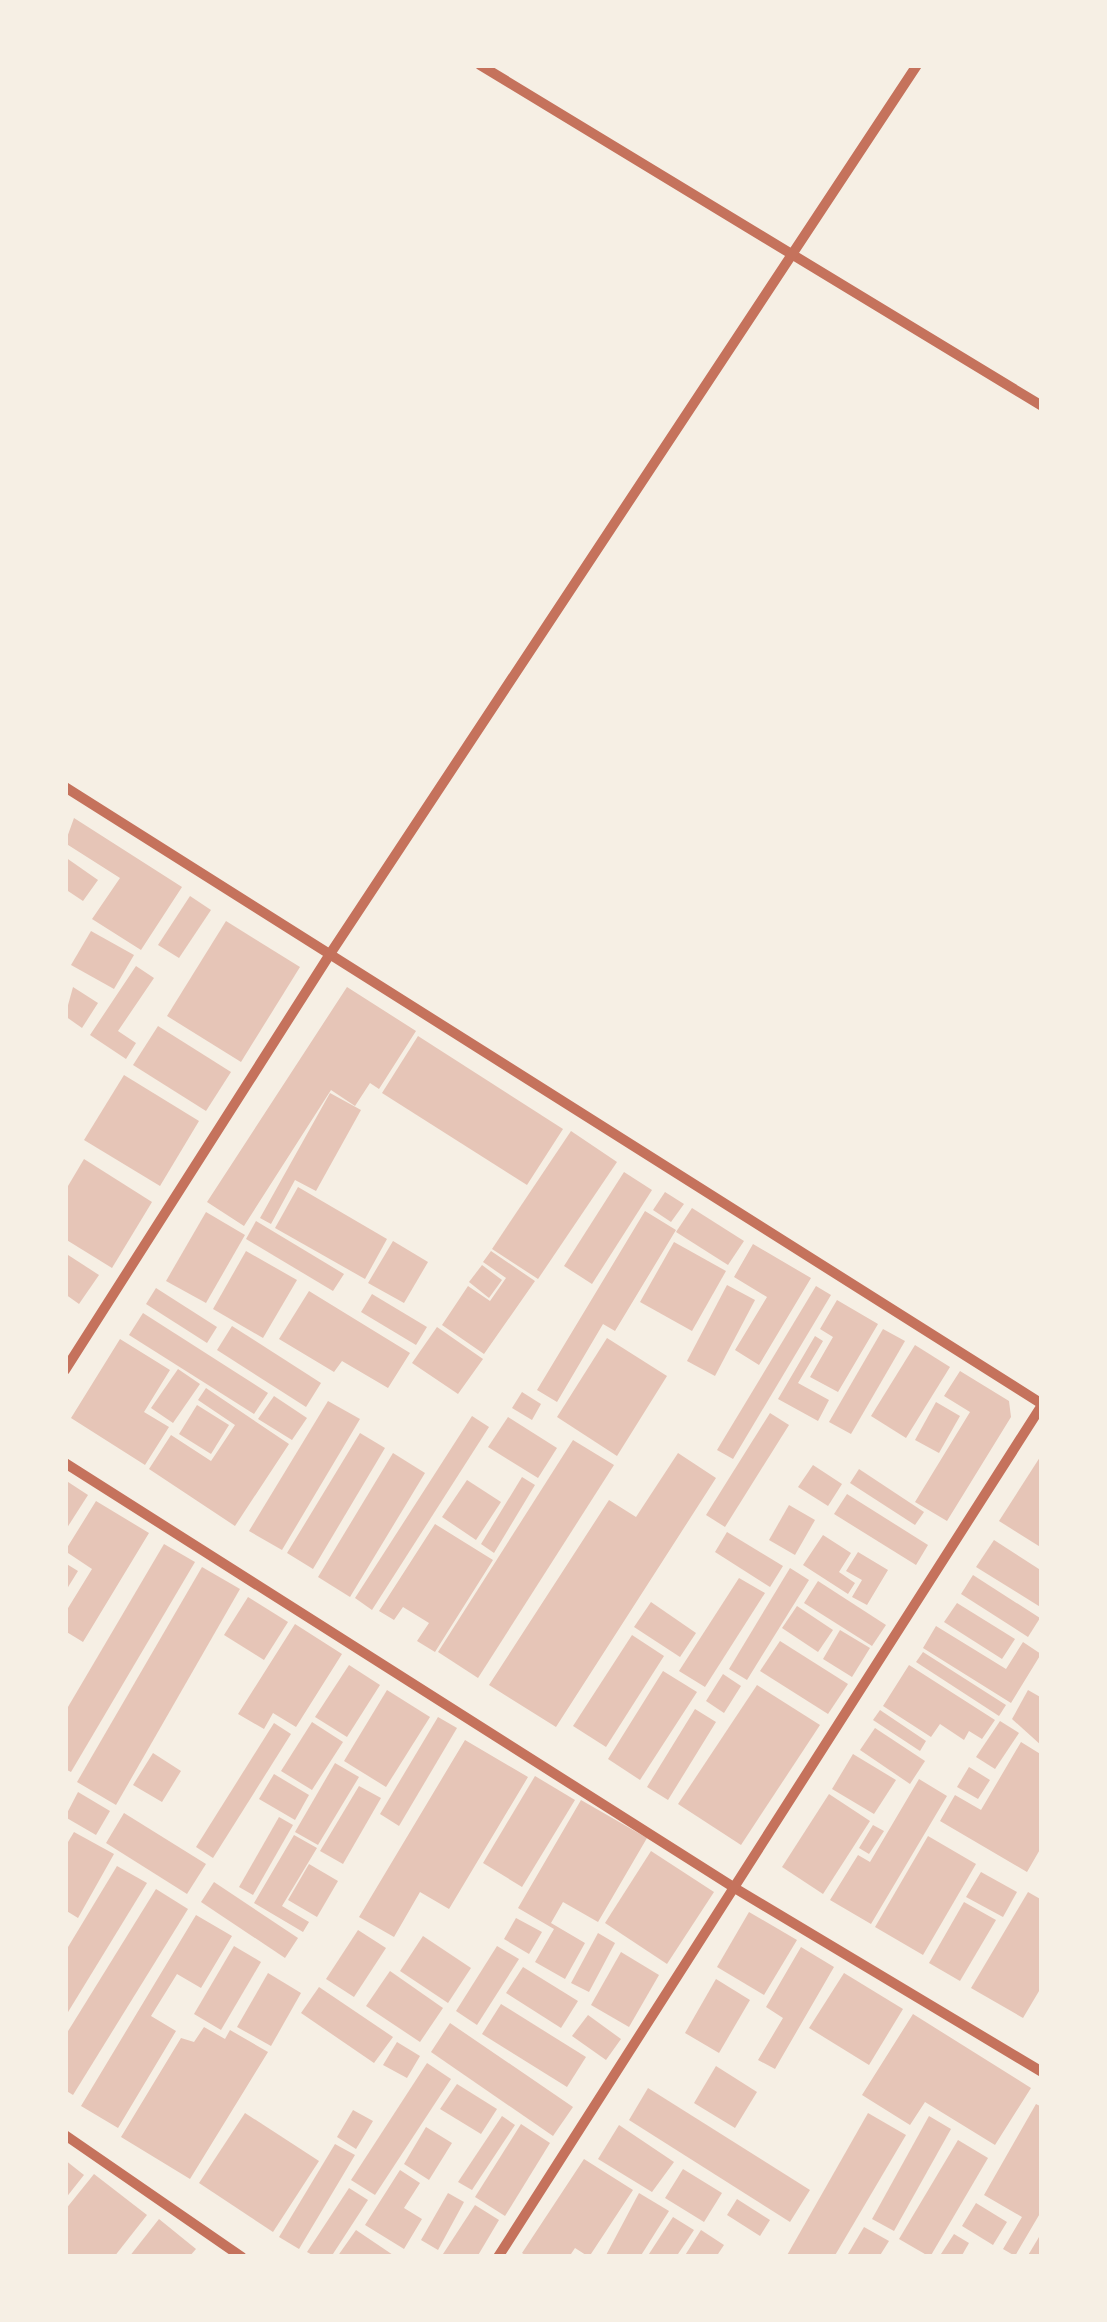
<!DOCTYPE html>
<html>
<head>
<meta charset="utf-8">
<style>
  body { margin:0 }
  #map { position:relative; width:1107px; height:2322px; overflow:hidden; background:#f6efe4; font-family:"Alegreya Sans",sans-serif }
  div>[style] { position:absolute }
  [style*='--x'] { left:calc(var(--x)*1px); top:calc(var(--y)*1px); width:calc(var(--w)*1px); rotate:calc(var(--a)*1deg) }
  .building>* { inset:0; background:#e6c5b7 }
  .minor>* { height:10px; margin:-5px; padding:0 5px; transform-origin:5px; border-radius:5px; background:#c5725c }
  span { translate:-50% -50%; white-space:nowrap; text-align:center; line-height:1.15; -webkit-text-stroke:9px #f6efe4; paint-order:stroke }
  .frame { position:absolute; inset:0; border:68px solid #f6efe4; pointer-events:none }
</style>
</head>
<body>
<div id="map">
  <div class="building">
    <div style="clip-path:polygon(74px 818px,182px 887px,141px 950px,92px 919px,120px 878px,65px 843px)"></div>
    <div style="clip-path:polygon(65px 857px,98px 880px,83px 901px,65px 889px)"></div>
    <div style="clip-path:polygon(190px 896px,211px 910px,179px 958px,158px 945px)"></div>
    <div style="clip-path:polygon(226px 921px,300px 967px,241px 1062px,167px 1016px)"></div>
    <div style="clip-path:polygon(91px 931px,134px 955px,114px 989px,71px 965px)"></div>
    <div style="clip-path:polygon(136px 966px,154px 978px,118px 1031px,136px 1043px,126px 1059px,90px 1035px)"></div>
    <div style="clip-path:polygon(73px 987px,98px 1003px,82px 1028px,65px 1016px)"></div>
    <div style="clip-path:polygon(347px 987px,416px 1031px,379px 1089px,370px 1083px,355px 1106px,331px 1090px,244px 1226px,207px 1202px)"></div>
    <div style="clip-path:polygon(158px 1026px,231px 1072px,206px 1111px,133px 1065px)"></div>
    <div style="clip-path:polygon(418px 1036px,563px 1129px,527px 1185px,382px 1093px)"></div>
    <div style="clip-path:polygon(124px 1075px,199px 1121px,160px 1186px,84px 1140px)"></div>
    <div style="clip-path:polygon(330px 1093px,361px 1110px,316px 1191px,295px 1180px,271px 1224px,260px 1218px)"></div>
    <div style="clip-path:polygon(571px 1131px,617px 1162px,538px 1279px,492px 1249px)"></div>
    <div style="clip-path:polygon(84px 1159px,152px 1202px,112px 1268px,65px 1239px,65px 1191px)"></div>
    <div style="clip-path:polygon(624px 1172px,652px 1190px,592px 1284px,564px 1266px)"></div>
    <div style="clip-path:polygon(298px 1187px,387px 1239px,365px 1279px,275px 1228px)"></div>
    <div style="clip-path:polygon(665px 1192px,684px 1204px,671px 1222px,653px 1210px)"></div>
    <div style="clip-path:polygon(692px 1208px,744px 1241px,728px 1265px,676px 1232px)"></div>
    <div style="clip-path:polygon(645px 1211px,676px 1230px,615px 1331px,603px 1324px,557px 1402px,537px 1390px)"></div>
    <div style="clip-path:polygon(206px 1212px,245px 1235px,206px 1303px,166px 1281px)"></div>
    <div style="clip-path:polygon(256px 1221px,344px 1274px,333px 1291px,246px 1239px)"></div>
    <div style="clip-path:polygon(393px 1241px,428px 1262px,404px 1303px,368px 1283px)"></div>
    <div style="clip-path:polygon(674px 1242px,726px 1271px,692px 1331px,640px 1302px)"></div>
    <div style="clip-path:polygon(753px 1244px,811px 1278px,759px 1365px,735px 1350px,767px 1297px,734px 1277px)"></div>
    <div style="clip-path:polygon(246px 1251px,297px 1280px,263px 1338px,213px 1309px)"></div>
    <div style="clip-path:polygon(491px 1251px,535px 1281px,484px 1354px,442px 1325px,468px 1286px,490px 1301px,506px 1278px,483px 1262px)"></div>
    <div style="clip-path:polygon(65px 1253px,99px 1275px,79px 1304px,65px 1294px)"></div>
    <div style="clip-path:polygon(482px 1265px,502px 1280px,489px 1298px,469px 1282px)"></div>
    <div style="clip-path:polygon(727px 1285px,755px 1300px,715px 1376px,687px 1361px)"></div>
    <div style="clip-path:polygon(816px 1286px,831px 1295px,733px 1459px,717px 1450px)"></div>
    <div style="clip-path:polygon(156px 1288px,217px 1327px,207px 1343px,146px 1304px)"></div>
    <div style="clip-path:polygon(309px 1291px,410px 1353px,388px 1388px,342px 1361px,334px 1372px,279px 1339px)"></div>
    <div style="clip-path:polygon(372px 1294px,427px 1327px,416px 1345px,361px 1312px)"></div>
    <div style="clip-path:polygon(837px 1300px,878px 1324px,838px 1392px,810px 1377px,833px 1337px,820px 1329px)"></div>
    <div style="clip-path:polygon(143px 1313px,268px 1393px,254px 1414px,129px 1335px)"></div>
    <div style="clip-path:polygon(232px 1326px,321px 1383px,306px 1407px,217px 1350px)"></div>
    <div style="clip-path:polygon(437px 1327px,483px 1359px,458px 1394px,412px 1363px)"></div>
    <div style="clip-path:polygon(883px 1329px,905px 1341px,851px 1434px,829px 1422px)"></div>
    <div style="clip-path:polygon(815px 1336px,823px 1341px,798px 1383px,829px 1400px,818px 1421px,778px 1399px)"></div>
    <div style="clip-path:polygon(607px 1338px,667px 1376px,617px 1456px,557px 1417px)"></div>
    <div style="clip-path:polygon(120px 1339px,170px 1370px,144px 1412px,169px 1427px,145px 1465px,71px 1418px)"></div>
    <div style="clip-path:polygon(915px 1345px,950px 1367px,906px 1438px,871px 1416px)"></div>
    <div style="clip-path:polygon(178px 1369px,200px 1384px,173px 1423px,151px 1408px)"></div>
    <div style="clip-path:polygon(960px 1371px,1009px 1401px,1011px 1417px,947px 1521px,915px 1502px,970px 1412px,944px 1396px)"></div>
    <div style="clip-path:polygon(206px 1388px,289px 1444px,235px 1526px,149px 1469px,171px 1435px,211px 1461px,235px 1425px,198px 1400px)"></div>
    <div style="clip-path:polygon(522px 1392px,541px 1404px,532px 1420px,512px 1408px)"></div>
    <div style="clip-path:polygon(274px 1396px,307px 1418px,292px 1440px,258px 1419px)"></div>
    <div style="clip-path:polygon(328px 1401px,360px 1419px,282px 1550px,249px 1531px)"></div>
    <div style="clip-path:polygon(936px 1402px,960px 1416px,939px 1453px,915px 1440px)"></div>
    <div style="clip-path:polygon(197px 1405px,229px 1425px,211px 1454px,179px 1434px)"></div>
    <div style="clip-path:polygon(770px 1413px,789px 1425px,725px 1527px,706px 1515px)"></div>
    <div style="clip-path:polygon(472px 1416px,489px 1427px,372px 1610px,355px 1598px)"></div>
    <div style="clip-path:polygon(508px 1417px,557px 1448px,538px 1478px,488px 1447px)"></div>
    <div style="clip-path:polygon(360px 1433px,385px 1448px,313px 1569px,287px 1553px)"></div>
    <div style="clip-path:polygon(573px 1440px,614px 1465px,478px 1678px,438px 1652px)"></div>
    <div style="clip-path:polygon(393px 1453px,425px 1473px,350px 1597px,318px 1577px)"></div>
    <div style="clip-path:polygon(678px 1453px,716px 1478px,556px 1727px,489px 1685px,609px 1500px,636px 1517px)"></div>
    <div style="clip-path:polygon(1042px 1454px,1042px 1548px,999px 1521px)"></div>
    <div style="clip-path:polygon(813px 1465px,842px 1484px,828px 1506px,798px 1487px)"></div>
    <div style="clip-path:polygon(859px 1469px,924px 1512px,915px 1525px,850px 1483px)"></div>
    <div style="clip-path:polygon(522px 1477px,535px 1485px,494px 1553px,481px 1544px)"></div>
    <div style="clip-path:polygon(65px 1480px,88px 1495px,65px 1531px)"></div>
    <div style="clip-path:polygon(467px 1480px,501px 1502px,476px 1540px,442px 1517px)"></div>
    <div style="clip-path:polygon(847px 1494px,928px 1545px,916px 1565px,834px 1514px)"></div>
    <div style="clip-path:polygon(96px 1501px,149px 1533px,83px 1642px,65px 1631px,65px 1613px,92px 1569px,65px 1551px)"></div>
    <div style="clip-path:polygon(789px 1505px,815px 1520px,795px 1555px,769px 1540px)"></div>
    <div style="clip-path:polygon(435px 1524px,493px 1560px,435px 1652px,417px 1641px,429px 1623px,403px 1607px,394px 1620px,379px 1611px)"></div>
    <div style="clip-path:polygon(727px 1532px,783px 1566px,770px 1587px,715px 1552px)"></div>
    <div style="clip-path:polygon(823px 1535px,851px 1553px,839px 1572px,855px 1583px,848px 1594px,803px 1565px)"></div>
    <div style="clip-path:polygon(994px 1540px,1042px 1571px,1042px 1608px,976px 1567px)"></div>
    <div style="clip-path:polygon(164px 1544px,195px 1562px,71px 1772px,65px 1769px,65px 1712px)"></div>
    <div style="clip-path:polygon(858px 1552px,888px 1570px,867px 1605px,852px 1597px,862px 1580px,846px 1571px)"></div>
    <div style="clip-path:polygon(65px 1563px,78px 1571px,65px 1592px)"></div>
    <div style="clip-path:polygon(202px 1567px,240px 1589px,116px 1805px,77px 1782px)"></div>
    <div style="clip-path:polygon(790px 1568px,809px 1580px,747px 1680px,729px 1669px)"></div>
    <div style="clip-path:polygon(973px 1575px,1040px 1618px,1028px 1637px,961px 1594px)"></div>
    <div style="clip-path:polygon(739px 1578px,765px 1593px,705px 1687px,679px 1671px)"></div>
    <div style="clip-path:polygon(818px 1581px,886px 1625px,872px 1646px,804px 1603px)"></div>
    <div style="clip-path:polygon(248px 1597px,288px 1622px,264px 1660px,224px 1635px)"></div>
    <div style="clip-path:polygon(651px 1602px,696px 1633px,680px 1657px,634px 1627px)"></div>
    <div style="clip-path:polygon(957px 1603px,1015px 1639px,1002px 1659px,944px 1622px)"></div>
    <div style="clip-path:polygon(797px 1606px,833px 1630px,818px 1652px,782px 1628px)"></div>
    <div style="clip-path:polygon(295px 1624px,342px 1654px,296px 1727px,273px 1713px,264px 1729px,238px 1714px)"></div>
    <div style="clip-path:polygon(936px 1626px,1006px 1669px,1023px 1642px,1041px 1654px,1011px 1703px,923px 1648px)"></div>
    <div style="clip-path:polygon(840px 1630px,870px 1648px,852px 1677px,823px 1659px)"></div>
    <div style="clip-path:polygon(632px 1635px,664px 1656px,606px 1747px,573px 1726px)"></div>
    <div style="clip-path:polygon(780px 1641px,848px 1684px,828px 1714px,760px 1671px)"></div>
    <div style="clip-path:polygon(923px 1652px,1006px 1705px,999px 1716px,916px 1662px)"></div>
    <div style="clip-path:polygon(349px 1665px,380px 1685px,347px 1737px,315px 1717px)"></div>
    <div style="clip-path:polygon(909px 1665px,995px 1720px,982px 1739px,969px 1731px,964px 1740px,940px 1724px,931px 1737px,883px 1706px)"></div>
    <div style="clip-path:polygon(663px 1671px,697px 1692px,640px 1780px,608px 1759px)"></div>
    <div style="clip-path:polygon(723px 1674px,741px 1686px,724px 1713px,706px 1701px)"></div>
    <div style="clip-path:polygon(757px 1685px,820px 1725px,741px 1845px,678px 1804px)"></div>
    <div style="clip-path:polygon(387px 1690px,430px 1717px,386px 1787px,344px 1761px)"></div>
    <div style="clip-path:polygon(1028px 1690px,1042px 1698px,1042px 1746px,1012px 1719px)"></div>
    <div style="clip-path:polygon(695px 1709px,716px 1722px,668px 1800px,647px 1787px)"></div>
    <div style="clip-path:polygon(880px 1710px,926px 1741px,920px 1751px,873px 1720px)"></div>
    <div style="clip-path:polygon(438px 1717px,457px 1728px,399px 1826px,380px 1814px)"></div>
    <div style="clip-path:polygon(1000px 1721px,1019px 1733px,995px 1769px,976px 1757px)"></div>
    <div style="clip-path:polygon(312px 1722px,343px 1742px,312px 1790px,281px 1771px)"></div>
    <div style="clip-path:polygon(274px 1723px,291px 1734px,213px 1858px,196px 1847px)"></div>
    <div style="clip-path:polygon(875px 1728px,925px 1761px,910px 1784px,860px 1750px)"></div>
    <div style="clip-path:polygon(465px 1740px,528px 1777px,449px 1909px,420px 1892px,394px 1937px,359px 1917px)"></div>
    <div style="clip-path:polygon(1021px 1742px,1042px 1755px,1042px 1846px,1027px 1872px,940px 1821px,955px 1795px,981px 1810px)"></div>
    <div style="clip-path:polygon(153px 1753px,181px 1771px,162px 1802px,133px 1785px)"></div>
    <div style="clip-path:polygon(853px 1754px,896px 1780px,874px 1814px,832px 1789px)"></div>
    <div style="clip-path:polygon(335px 1763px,359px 1777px,318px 1845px,295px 1832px)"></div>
    <div style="clip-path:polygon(969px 1767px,990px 1780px,978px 1799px,957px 1787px)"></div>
    <div style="clip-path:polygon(274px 1774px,309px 1795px,295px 1820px,259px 1799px)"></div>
    <div style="clip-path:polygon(535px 1776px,575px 1800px,522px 1887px,483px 1863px)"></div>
    <div style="clip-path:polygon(919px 1779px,947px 1796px,871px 1924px,830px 1900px,858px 1855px,870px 1862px)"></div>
    <div style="clip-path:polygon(359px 1786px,381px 1798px,343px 1864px,320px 1851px)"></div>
    <div style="clip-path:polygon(78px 1792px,110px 1811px,96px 1835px,65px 1817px)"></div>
    <div style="clip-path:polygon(829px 1794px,870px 1821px,823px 1894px,782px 1867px)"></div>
    <div style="clip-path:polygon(581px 1800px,647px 1838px,598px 1922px,563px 1902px,551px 1923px,585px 1943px,565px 1979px,535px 1962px,554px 1929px,518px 1908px)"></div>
    <div style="clip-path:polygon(124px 1813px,206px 1864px,187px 1894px,106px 1843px)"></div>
    <div style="clip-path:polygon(279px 1817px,293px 1825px,253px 1895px,239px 1887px)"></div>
    <div style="clip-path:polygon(873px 1825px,884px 1831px,869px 1854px,859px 1848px)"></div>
    <div style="clip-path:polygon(74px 1832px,114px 1854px,78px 1918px,65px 1910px,65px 1847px)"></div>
    <div style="clip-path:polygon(294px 1835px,317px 1848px,282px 1906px,309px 1922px,303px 1932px,254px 1903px)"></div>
    <div style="clip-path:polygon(928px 1836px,976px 1864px,923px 1955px,875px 1927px)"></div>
    <div style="clip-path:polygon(651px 1851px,714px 1892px,667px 1964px,605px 1923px)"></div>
    <div style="clip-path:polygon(309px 1864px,338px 1881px,317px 1917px,288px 1900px)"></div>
    <div style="clip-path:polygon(117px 1866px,147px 1883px,65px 2017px,65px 1952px)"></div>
    <div style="clip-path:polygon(981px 1872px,1017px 1892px,1003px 1917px,966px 1897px)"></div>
    <div style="clip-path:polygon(214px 1882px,298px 1938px,285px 1958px,201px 1902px)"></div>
    <div style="clip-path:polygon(156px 1889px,188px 1909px,73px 2095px,65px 2090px,65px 2036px)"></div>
    <div style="clip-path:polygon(1028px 1892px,1042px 1900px,1042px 1986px,1023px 2018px,971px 1988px)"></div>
    <div style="clip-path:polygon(964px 1902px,996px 1920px,960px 1981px,929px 1963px)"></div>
    <div style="clip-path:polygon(749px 1912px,797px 1940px,764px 1995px,717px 1967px)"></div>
    <div style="clip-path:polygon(196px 1915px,232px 1936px,201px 1988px,177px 1974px,151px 2016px,176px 2031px,118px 2128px,81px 2106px)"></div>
    <div style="clip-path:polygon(516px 1918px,542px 1932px,529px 1954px,504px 1939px)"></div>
    <div style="clip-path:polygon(358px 1930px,386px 1948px,354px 1997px,326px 1979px)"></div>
    <div style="clip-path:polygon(598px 1933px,615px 1943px,589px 1992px,571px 1983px)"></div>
    <div style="clip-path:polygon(423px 1936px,471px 1968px,448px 2003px,400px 1971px)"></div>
    <div style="clip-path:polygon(234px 1946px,261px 1962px,221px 2030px,194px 2014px)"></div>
    <div style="clip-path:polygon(497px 1946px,519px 1959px,477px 2025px,456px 2011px)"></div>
    <div style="clip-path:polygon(801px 1947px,834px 1967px,775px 2069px,758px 2060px,783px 2018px,766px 2007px)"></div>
    <div style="clip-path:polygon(621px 1952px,659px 1975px,629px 2027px,591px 2005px)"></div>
    <div style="clip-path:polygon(523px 1967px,578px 2001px,561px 2028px,506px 1993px)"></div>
    <div style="clip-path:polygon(390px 1971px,443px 2008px,420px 2042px,366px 2006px)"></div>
    <div style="clip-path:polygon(268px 1973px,301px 1993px,271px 2046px,237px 2027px)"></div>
    <div style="clip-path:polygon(844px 1973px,903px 2009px,869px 2065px,809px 2028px)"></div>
    <div style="clip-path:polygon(716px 1979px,750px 2000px,719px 2053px,685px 2033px)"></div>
    <div style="clip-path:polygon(319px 1987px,393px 2037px,374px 2063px,301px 2013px)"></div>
    <div style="clip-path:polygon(501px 2004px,586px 2057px,567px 2087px,482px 2034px)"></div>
    <div style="clip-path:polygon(913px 2014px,1031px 2088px,995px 2145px,925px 2102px,910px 2125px,862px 2095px)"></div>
    <div style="clip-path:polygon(588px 2015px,621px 2039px,606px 2060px,572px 2036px)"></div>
    <div style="clip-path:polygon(450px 2023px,573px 2107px,553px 2136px,431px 2052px)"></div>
    <div style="clip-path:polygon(204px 2027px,225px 2039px,230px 2030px,268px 2052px,190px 2179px,121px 2137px,181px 2038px,194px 2042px)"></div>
    <div style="clip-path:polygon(397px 2042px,420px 2056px,407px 2078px,383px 2065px)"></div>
    <div style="clip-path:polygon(427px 2063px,451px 2079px,375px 2195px,351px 2180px)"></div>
    <div style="clip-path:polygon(716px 2066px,757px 2092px,735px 2128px,694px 2103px)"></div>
    <div style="clip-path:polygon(457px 2084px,497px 2109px,481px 2134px,440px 2109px)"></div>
    <div style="clip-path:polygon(648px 2088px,810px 2190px,790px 2222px,629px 2120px)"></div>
    <div style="clip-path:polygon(1036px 2104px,1042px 2107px,1042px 2210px,1015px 2256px,1003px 2249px,1022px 2217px,984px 2195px)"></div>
    <div style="clip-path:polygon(353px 2110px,373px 2121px,356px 2149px,337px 2137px)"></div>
    <div style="clip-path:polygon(245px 2113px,319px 2161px,273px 2232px,199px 2183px)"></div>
    <div style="clip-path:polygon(868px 2113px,906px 2135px,834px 2257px,786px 2257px)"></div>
    <div style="clip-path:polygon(502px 2116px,515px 2125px,472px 2190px,458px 2182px)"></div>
    <div style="clip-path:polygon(929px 2116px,951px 2129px,894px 2231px,872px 2219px)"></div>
    <div style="clip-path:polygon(521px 2124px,550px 2143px,505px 2216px,475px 2197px)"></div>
    <div style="clip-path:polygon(619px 2125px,674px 2162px,652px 2192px,598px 2159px)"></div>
    <div style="clip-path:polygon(426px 2127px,452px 2143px,429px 2180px,404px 2164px)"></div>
    <div style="clip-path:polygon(958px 2140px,988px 2158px,930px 2257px,899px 2239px)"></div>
    <div style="clip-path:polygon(335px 2144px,355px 2155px,299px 2249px,279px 2237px)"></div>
    <div style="clip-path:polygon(584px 2159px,633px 2190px,589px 2257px,575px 2248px,569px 2257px,528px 2257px,522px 2253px)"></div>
    <div style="clip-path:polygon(65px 2160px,84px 2175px,65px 2199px)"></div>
    <div style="clip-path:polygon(683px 2169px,722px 2193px,704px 2222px,665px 2198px)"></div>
    <div style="clip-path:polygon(400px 2170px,420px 2183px,404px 2208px,422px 2219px,404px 2249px,365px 2225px)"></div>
    <div style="clip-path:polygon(94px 2174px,147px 2215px,114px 2257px,65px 2257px,65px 2210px)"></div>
    <div style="clip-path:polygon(349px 2188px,368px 2200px,331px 2257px,316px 2257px,307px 2252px)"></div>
    <div style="clip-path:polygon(448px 2193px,464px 2202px,438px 2250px,421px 2240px)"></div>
    <div style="clip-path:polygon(639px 2193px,669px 2211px,640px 2257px,605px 2257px)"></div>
    <div style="clip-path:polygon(737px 2199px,770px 2220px,760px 2236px,727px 2215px)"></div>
    <div style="clip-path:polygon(976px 2203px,1007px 2222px,993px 2245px,962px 2226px)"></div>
    <div style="clip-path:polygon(475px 2205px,499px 2220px,477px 2257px,448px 2257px,443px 2254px)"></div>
    <div style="clip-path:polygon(673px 2217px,694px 2230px,676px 2257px,647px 2257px)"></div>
    <div style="clip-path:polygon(159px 2219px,196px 2249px,189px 2257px,129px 2257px)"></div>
    <div style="clip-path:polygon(864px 2227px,889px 2241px,879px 2257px,848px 2254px)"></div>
    <div style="clip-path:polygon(356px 2230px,396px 2257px,337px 2257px)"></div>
    <div style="clip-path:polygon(701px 2230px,724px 2245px,716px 2257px,684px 2257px)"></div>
    <div style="clip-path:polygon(1042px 2232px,1042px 2257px,1027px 2257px)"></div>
    <div style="clip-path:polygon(954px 2234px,969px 2243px,961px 2257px,939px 2257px)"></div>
  </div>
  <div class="minor">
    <div style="--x:480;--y:65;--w:657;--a:31.25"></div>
    <div style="--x:65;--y:787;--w:1156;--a:32.27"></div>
    <div style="--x:65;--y:1370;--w:493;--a:-57.5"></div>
    <div style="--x:330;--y:954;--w:1065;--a:-56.56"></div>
    <div style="--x:65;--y:1463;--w:791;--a:32.4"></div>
    <div style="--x:733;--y:1887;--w:360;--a:30.9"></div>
    <div style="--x:65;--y:2135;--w:215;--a:34.6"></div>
    <div style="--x:498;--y:2257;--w:1011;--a:-57.44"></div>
  </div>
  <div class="frame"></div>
</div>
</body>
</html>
